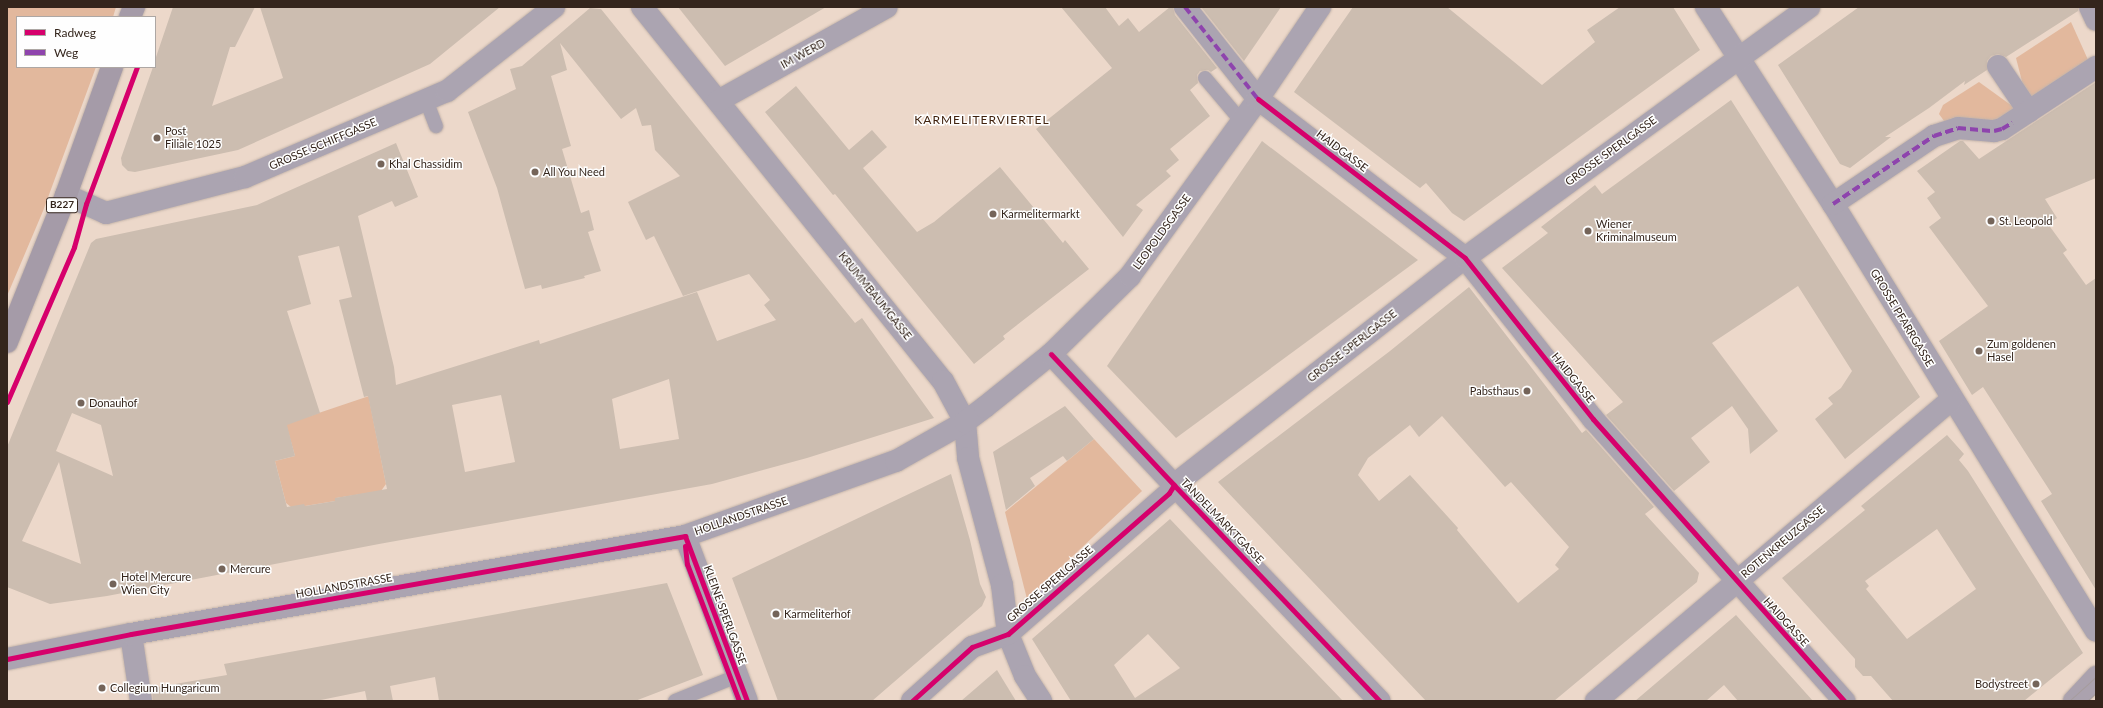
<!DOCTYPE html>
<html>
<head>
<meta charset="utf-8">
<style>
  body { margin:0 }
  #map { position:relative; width:2103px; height:708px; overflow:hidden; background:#ecd8ca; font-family:Lato,sans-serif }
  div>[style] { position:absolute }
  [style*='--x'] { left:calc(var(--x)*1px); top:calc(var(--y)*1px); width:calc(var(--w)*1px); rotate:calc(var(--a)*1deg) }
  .green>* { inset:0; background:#e2b89d }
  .building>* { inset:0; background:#ccbdb0 }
  .roads { filter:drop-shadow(0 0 1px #c5b5aa) drop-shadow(0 0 1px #c5b5aa) }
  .lane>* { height:14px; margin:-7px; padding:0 7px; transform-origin:7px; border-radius:7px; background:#aba4b1 }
  .street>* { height:22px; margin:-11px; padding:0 11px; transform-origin:11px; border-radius:11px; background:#aba4b1 }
  .secondary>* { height:22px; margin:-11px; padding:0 11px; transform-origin:11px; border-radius:11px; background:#aba2ae }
  .primary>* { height:22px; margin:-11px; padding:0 11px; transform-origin:11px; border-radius:11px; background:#a59ba8 }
  .tram>* { height:1px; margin:-0.5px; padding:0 0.5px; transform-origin:0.5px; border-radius:0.5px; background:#a69c9c }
  .quiet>* { height:4px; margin-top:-2px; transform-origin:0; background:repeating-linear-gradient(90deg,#8e44ad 0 8px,transparent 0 12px) }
  .cycleway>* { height:5px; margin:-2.5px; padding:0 2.5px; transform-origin:2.5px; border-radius:2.5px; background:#d6006c }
  .dots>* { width:11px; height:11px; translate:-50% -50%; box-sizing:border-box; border:2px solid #fefefe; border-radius:50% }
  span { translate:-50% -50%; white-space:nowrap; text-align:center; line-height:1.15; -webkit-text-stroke:3px #fefefe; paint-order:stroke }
  .shield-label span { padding:1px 3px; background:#fefefe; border:1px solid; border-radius:3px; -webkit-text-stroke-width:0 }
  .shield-label { font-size:10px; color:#34251c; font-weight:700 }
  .street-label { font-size:11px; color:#34251c }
  .poi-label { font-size:11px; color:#34251c }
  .left { translate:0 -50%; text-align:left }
  .right { translate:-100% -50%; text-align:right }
  .neighbourhood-label { font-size:12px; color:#40220e; letter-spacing:1px }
  .frame { position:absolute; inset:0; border:8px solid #34251c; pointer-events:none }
  .legend { position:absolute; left:16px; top:16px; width:140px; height:52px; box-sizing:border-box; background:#fefefe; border:1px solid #ada7a4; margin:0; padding:5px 7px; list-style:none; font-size:12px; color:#34251c }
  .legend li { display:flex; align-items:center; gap:8px; height:20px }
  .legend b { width:20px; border:1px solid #ada7a4 }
</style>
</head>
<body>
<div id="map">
  <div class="green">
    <div style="clip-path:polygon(7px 7px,116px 7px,113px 17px,17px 17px,17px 67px,96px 67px,43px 211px,7px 296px)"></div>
    <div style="clip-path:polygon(2071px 22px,2089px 62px,2034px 99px,2025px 93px,2016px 58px)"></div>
    <div style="clip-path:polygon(1979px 82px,2015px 108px,2002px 121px,1947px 125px,1939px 114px,1943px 105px)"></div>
    <div style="clip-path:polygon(381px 392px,369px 399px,386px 484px,381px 491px,336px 498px,335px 501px,305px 506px,291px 507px,286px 503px,275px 461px,295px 456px,286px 424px)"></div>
    <div style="clip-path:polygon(1094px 439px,1142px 491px,1027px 599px,1005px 512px)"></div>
  </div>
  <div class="building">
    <div style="clip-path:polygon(173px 7px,255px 7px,235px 47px,230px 47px,212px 106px,283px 78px,260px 7px,500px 7px,430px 64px,238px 150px,135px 172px,128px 171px,122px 165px,121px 158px,153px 67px,155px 67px,155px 60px)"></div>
    <div style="clip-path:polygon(678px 7px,826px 7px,725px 66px)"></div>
    <div style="clip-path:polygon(1061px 7px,1105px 7px,1119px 26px,1128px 18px,1139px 32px,1170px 7px,1173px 7px,1175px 15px,1217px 68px,1211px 72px,1208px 70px,1200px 71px,1197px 75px,1198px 83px,1190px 90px,1210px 116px,1170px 149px,1179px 160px,1166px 171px,1171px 176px,1136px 205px,1143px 210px,1123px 237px,1036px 129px,1112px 68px)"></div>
    <div style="clip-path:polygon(1201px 7px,1281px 7px,1244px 61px)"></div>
    <div style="clip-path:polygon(1353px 7px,1447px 7px,1542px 85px,1595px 42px,1587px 30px,1620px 7px,1673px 7px,1700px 50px,1464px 221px,1452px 213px,1426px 183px,1420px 188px,1294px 92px)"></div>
    <div style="clip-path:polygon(1859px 7px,2078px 7px,2078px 11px,2006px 57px,1998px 54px,1991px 56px,1987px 61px,1987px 70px,1964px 85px,1965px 81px,1929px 108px,1885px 137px,1891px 137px,1850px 168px,1840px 164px,1778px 65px)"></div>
    <div style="clip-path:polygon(evenodd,590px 8px,601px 9px,855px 323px,862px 318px,934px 418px,807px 458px,712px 484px,379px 544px,107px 596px,50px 604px,7px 587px,7px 447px,91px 243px,96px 239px,257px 205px,396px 143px,418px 197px,395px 207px,392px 201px,358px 216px,394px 367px,396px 385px,539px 340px,540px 344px,697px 292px,717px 341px,776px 320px,764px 305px,770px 300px,749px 274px,683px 296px,654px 236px,646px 240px,628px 202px,680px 176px,655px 150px,651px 125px,642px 126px,636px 108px,621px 119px,560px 43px,567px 70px,551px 76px,571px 146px,562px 149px,581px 213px,589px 210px,594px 230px,588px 232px,601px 271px,584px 276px,585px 278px,542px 289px,541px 285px,525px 289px,497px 188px,468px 112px,516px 89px,510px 69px,522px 66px,590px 8px,339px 246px,352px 297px,339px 300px,364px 397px,368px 396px,387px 489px,335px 498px,335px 501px,305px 506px,304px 504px,287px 507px,275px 461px,295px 456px,287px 425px,320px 413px,287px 311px,311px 304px,298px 256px,339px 246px,590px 8px,669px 379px,679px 439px,620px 449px,612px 399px,669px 379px,590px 8px,501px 395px,515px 462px,465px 472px,452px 405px,501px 395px,590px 8px,72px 413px,101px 425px,113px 476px,56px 451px,72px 413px,590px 8px,59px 462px,81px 564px,22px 541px,59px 462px)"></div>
    <div style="clip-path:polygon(2096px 82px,2096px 178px,2045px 199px,2057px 218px,2048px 224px,2067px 250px,2063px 253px,2086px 285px,2096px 278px,2096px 590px,2041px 501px,2052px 494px,1983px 387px,1972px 395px,1939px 341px,1988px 306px,1929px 227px,1941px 218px,1927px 198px,1935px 192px,1917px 171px,1960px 141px,1963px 141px,1979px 159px)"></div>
    <div style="clip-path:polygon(796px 86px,849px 150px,872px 130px,887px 147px,863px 168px,917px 232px,934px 222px,1000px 167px,1063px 243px,1065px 240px,1089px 269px,1003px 336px,1005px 339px,974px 364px,835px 194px,833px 195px,765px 112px)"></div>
    <div style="clip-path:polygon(1731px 100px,1920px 397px,1845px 459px,1815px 419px,1833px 404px,1828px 398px,1841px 388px,1852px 371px,1798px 286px,1712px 343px,1778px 431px,1750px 454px,1748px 429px,1732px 406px,1691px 438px,1710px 462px,1674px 491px,1606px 415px,1623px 402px,1502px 268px,1548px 233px,1541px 227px,1595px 185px,1602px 194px)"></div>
    <div style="clip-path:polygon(1262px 141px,1418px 260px,1176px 438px,1107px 366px)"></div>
    <div style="clip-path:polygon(evenodd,1469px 287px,1582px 433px,1586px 430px,1654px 507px,1645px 514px,1699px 573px,1697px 582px,1554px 701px,1426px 701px,1218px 482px,1390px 351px,1469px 287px,1442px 416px,1505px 487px,1511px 482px,1569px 547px,1555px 565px,1559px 569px,1518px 603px,1457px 530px,1458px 528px,1410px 475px,1379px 501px,1358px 475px,1368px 458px,1410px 425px,1419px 437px,1442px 416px)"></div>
    <div style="clip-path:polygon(1065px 406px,1094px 439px,1067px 461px,1063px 456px,1030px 478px,1035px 486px,1006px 510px,993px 452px)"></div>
    <div style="clip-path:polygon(evenodd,1947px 435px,1964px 454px,1959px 460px,1968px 471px,2083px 653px,2024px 701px,1893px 701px,1871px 676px,1863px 676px,1855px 667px,1855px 659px,1782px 578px,1865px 510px,1861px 506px,1947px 435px,1937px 529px,1976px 589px,1907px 639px,1866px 589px,1869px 586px,1865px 581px,1937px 529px)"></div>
    <div style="clip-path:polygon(951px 474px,970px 540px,980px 584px,986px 597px,982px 606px,872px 701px,778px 701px,732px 578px)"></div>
    <div style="clip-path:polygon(evenodd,1170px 519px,1293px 649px,1343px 701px,1071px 701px,1032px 639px,1170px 519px,1148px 634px,1180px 668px,1135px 698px,1114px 665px,1148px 634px)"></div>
    <div style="clip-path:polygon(667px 583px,703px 675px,635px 701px,439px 701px,435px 677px,390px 686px,393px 701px,367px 701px,365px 691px,316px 701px,153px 701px,152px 688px,227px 675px,224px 664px)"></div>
    <div style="clip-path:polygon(1736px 615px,1813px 701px,1738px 701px,1724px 685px,1706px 701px,1635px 701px)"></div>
    <div style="clip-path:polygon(997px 670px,1016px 701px,961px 701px)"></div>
  </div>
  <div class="roads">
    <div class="lane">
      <div style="--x:1205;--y:78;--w:57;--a:49.9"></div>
      <div style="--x:426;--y:100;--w:28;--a:69"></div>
      <div style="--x:675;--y:701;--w:67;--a:-22"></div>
    </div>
    <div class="street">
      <div style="--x:642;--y:7;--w:480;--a:51.2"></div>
      <div style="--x:943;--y:381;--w:47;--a:61.8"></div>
      <div style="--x:965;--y:422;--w:36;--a:85"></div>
      <div style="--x:968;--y:458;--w:131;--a:75"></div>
      <div style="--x:1002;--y:585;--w:49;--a:83"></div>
      <div style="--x:1008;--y:634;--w:45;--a:68"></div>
      <div style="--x:1025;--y:676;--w:30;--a:57"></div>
      <div style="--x:1185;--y:7;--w:117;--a:51.6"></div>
      <div style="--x:1258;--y:99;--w:261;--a:37.5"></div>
      <div style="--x:1465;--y:258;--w:206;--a:51.5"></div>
      <div style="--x:1593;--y:419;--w:378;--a:48.3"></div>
      <div style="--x:1706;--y:7;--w:234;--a:57.2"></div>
      <div style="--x:1833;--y:204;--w:501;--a:58.37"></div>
      <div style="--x:2090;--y:7;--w:14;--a:65"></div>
      <div style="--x:1998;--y:66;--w:55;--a:56"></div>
      <div style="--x:718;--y:101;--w:193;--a:-29.1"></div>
      <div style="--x:66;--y:195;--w:44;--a:24.2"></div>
      <div style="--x:106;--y:213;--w:144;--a:-14.5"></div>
      <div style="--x:245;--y:177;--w:220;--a:-23.1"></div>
      <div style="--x:447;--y:91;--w:136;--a:-38.1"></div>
      <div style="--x:1833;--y:204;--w:122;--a:-34"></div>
      <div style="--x:1934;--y:136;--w:25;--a:-18"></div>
      <div style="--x:1958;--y:128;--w:36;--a:5"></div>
      <div style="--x:1994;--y:131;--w:8;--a:-14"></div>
      <div style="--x:2002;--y:129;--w:113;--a:-33.4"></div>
      <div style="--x:1051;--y:354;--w:180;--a:46.8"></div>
      <div style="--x:1174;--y:485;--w:298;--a:46.4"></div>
      <div style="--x:685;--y:536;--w:176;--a:69.4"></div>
      <div style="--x:131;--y:634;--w:68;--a:81.5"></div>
      <div style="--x:7;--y:659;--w:126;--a:-11.4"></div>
      <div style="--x:131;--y:634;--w:563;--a:-10.03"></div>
      <div style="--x:685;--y:536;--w:224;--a:-19.6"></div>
      <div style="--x:896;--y:461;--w:79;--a:-29.5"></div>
      <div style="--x:965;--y:422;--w:25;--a:-37"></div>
      <div style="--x:985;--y:407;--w:85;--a:-38.8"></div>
      <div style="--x:1051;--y:354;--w:111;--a:-44.6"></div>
      <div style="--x:1130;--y:276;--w:218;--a:-54.1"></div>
      <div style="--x:1258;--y:99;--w:111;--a:-56"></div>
      <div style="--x:912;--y:701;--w:81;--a:-42"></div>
      <div style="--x:972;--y:647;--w:38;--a:-20"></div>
      <div style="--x:1008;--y:634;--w:214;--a:-41.2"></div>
      <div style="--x:1169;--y:493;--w:9;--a:-58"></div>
      <div style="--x:1174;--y:485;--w:369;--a:-38"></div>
      <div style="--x:1465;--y:258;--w:426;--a:-36.1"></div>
      <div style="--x:1596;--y:701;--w:467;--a:-40.3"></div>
    </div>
    <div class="secondary">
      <div style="--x:2074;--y:701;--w:33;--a:-47"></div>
    </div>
    <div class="primary">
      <div style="--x:130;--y:17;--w:11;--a:-68"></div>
      <div style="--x:7;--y:342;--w:158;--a:-68.1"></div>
      <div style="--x:66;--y:195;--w:136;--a:-70.2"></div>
    </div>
  </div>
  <div class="tram">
    <div style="--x:2069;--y:701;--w:36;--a:-42"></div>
    <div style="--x:2087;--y:701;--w:12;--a:-42"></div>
  </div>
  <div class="quiet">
    <div style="--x:1185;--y:7;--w:117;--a:51.6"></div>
    <div style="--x:1833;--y:204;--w:122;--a:-34"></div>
    <div style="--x:1934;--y:136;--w:25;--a:-18"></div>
    <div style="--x:1958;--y:128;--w:36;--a:5"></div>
    <div style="--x:1994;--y:131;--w:8;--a:-14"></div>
    <div style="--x:2002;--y:129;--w:12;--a:-31"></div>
  </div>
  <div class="cycleway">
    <div style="--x:1258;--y:99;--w:261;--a:37.5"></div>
    <div style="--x:1465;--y:258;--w:206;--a:51.5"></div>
    <div style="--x:1593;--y:419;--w:378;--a:48.3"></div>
    <div style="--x:1051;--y:354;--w:180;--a:46.8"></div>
    <div style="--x:1174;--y:485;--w:298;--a:46.4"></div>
    <div style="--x:7;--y:402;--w:169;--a:-66.6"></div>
    <div style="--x:74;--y:247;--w:45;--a:-74.4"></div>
    <div style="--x:86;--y:204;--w:146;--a:-69.6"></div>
    <div style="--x:685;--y:536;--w:176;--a:69.4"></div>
    <div style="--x:685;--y:546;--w:18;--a:84"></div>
    <div style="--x:687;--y:564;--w:147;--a:69.2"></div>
    <div style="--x:7;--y:659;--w:126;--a:-11.4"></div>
    <div style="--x:131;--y:634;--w:563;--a:-10.03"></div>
    <div style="--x:912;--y:701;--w:81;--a:-42"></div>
    <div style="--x:972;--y:647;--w:38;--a:-20"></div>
    <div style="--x:1008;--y:634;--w:214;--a:-41.2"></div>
    <div style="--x:1169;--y:493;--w:9;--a:-58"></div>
  </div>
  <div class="dots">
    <div style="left:157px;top:138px;background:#746459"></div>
    <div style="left:381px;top:164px;background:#746459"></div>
    <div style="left:535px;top:172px;background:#746459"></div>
    <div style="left:993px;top:214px;background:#746459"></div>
    <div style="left:1991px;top:221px;background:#746459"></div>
    <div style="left:1588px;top:231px;background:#746459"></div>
    <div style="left:1979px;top:351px;background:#746459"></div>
    <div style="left:1527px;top:391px;background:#746459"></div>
    <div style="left:81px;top:403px;background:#746459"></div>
    <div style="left:222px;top:569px;background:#746459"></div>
    <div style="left:113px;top:584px;background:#746459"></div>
    <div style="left:776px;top:614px;background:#746459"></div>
    <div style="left:2036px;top:684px;background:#746459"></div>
    <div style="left:102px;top:688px;background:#746459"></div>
  </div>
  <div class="shield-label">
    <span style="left:62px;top:205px">B227</span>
  </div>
  <div class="street-label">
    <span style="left:803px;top:54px;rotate:-29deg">IM WERD</span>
    <span style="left:323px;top:144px;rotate:-23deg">GROSSE SCHIFFGASSE</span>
    <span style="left:1342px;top:151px;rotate:37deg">HAIDGASSE</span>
    <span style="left:1611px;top:151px;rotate:-36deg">GROSSE SPERLGASSE</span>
    <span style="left:1162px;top:232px;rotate:-54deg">LEOPOLDSGASSE</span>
    <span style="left:875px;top:296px;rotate:51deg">KRUMMBAUMGASSE</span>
    <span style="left:1902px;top:318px;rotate:59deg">GROSSE PFARRGASSE</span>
    <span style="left:1352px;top:346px;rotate:-38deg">GROSSE SPERLGASSE</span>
    <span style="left:1573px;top:378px;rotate:51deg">HAIDGASSE</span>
    <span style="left:741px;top:516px;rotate:-19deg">HOLLANDSTRASSE</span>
    <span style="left:1222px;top:521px;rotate:46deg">TANDELMARKTGASSE</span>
    <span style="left:1783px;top:542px;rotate:-40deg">ROTENKREUZGASSE</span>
    <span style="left:1050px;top:584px;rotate:-41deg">GROSSE SPERLGASSE</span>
    <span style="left:344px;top:586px;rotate:-10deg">HOLLANDSTRASSE</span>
    <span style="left:725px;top:615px;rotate:70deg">KLEINE SPERLGASSE</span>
    <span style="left:1786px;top:622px;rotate:48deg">HAIDGASSE</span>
  </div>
  <div class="poi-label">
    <span class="left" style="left:165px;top:138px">Post<br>Filiale 1025</span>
    <span class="left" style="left:389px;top:164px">Khal Chassidim</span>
    <span class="left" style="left:543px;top:172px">All You Need</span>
    <span class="left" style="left:1001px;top:214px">Karmelitermarkt</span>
    <span class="left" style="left:1999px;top:221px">St. Leopold</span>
    <span class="left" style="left:1596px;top:231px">Wiener<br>Kriminalmuseum</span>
    <span class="left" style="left:1987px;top:351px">Zum goldenen<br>Hasel</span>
    <span class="right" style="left:1519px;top:391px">Pabsthaus</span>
    <span class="left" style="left:89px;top:403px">Donauhof</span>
    <span class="left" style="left:230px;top:569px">Mercure</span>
    <span class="left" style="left:121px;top:584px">Hotel Mercure<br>Wien City</span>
    <span class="left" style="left:784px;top:614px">Karmeliterhof</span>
    <span class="right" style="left:2028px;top:684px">Bodystreet</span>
    <span class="left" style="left:110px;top:688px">Collegium Hungaricum</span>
  </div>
  <div class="neighbourhood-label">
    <span style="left:982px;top:120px">KARMELITERVIERTEL</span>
  </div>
  <div class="frame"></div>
  <ul class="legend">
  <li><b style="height:5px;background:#d6006c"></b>Radweg</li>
  <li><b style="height:5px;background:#8e44ad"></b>Weg</li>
  </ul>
</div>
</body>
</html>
